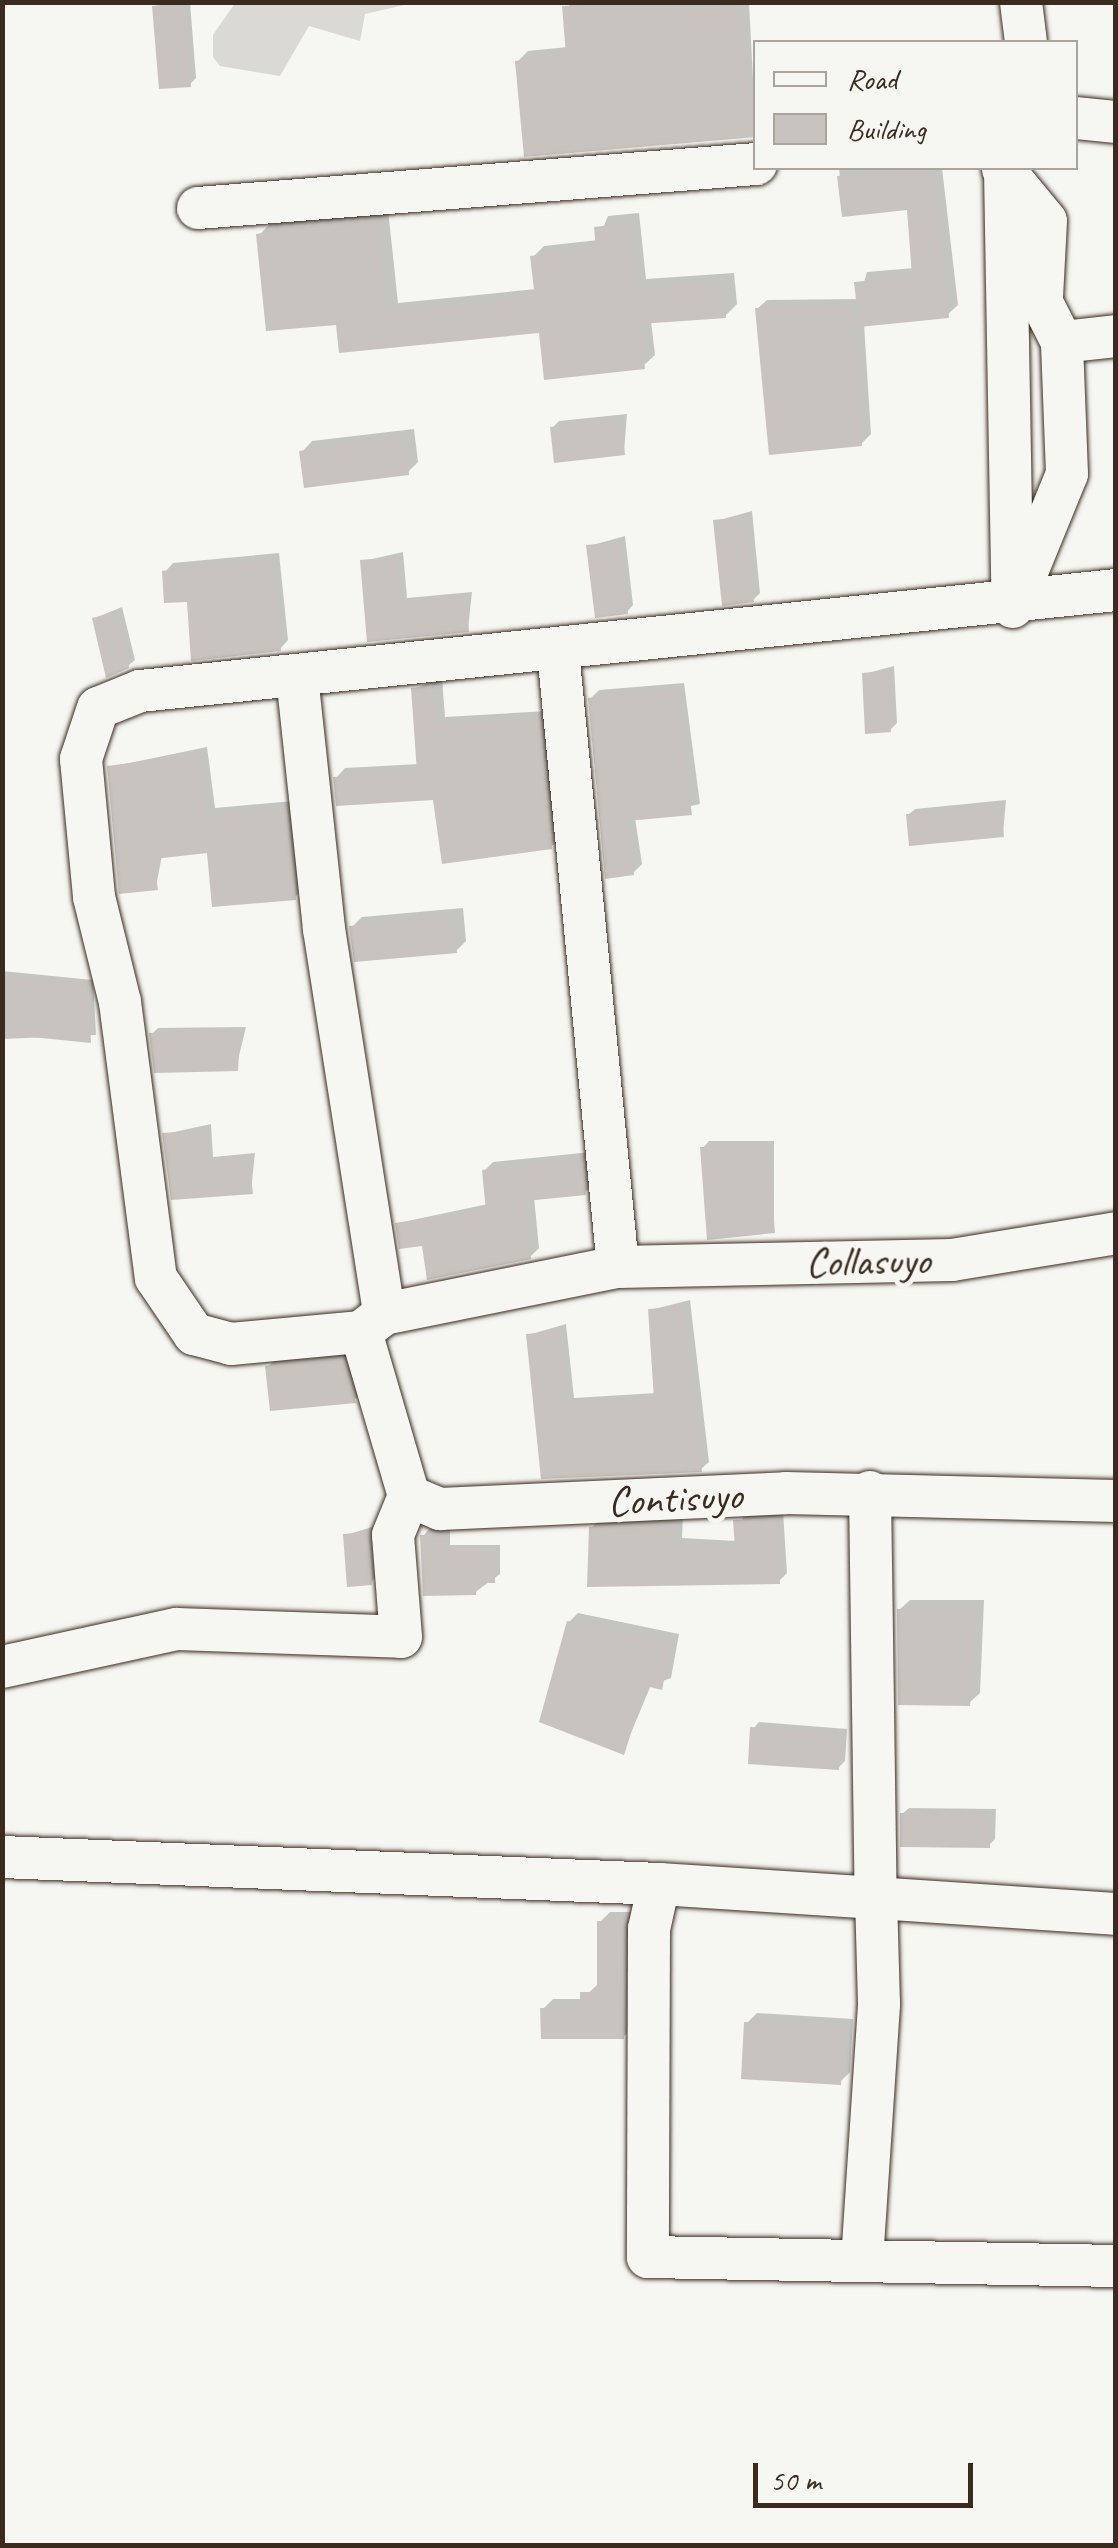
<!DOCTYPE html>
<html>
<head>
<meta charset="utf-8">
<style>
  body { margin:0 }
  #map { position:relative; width:1118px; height:2548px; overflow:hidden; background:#f6f6f2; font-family:Caveat,sans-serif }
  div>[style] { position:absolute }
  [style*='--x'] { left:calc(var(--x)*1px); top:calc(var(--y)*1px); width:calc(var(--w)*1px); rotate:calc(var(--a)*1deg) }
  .green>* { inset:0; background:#dad9d3 }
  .shadow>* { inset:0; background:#0003 }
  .building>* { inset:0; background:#c8c3be }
  .roads { filter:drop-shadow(0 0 2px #3b2a1e) drop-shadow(0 0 2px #3b2a1e) }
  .minor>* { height:42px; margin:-21px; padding:0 21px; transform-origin:21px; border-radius:21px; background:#f6f6f2 }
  span { translate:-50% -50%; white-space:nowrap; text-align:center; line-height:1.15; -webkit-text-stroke:10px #f6f6f2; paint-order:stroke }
  .street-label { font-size:42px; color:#3b2a1e }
  .frame { position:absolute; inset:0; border:5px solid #3b2a1e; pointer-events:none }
  .legend { position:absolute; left:753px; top:40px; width:325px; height:130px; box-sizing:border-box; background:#f6f6f2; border:2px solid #aba49d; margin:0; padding:12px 18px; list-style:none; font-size:30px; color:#3b2a1e }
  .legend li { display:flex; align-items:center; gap:20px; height:50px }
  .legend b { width:50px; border:2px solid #aba49d }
  .scale { position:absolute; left:753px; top:2463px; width:220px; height:45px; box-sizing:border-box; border:5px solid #3b2a1e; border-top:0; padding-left:12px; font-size:30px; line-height:35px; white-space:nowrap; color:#3b2a1e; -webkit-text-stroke:8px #f6f6f2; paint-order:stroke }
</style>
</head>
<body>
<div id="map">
  <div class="green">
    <div style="clip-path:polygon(235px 3px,235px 2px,413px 3px,365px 14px,360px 41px,309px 26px,280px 76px,220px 66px,213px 57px,213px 35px)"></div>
  </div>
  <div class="shadow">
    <div style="clip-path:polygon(190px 2px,196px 78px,190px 84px,155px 6px)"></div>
    <div style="clip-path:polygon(569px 2px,749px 2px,756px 136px,517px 62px,528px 51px,568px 47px)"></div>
    <div style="clip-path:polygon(839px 168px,942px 168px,958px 305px,947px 315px,864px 324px,871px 434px,861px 444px,757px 309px,767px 300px,859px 299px,867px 272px,914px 268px,910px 208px,844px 214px)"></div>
    <div style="clip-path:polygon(388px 209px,398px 303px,536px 289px,533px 257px,544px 246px,598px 240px,608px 216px,639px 213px,646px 279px,734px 273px,737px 304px,725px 316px,651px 321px,655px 355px,643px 366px,541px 331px,339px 322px,259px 235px,270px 224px)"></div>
    <div style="clip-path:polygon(627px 414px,624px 452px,552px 428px,559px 421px)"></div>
    <div style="clip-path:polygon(414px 429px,418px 462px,408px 472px,302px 452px,312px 441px)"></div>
    <div style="clip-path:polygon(752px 511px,760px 593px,753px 600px,716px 521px)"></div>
    <div style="clip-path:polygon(625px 536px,633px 605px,627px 612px,589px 546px)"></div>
    <div style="clip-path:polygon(403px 552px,407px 598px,472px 592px,468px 629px,369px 640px,363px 561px)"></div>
    <div style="clip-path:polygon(279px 553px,288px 640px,280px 649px,189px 599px,165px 572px,173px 563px)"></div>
    <div style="clip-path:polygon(122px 607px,135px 660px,128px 666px,95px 618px)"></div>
    <div style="clip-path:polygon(894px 666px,897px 723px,890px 730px,864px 674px)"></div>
    <div style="clip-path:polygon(442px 678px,445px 717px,548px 711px,560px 838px,551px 847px,435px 798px,336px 778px,345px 768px,419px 764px,413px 689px)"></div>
    <div style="clip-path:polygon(684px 683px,700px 804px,635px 818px,642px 864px,633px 873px,590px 699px,599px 690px)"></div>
    <div style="clip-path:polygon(207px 747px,215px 808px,294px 801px,303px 889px,295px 897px,209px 850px,162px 855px,156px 887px,110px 767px)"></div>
    <div style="clip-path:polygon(1006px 800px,1003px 834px,908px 815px,915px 809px)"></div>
    <div style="clip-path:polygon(463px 908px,466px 941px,456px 951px,352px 927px,362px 917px)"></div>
    <div style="clip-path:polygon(2px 971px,93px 980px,96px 1035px,3px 1039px)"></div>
    <div style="clip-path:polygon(246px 1027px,236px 1068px,152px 1034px,158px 1028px)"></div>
    <div style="clip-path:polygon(211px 1124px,213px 1157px,255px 1153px,251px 1191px,165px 1134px)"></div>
    <div style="clip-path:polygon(709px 1141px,774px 1141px,774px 1231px,703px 1148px)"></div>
    <div style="clip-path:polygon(591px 1152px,594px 1183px,585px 1192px,534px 1197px,539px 1248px,530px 1257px,424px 1243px,398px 1223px,488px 1204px,484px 1171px,493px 1162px)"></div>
    <div style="clip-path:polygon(690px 1300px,709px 1462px,701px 1469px,543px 1477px,528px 1335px,566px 1324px,574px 1398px,656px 1393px,650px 1310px)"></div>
    <div style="clip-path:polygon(353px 1350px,365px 1390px,354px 1400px,268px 1367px,278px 1357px)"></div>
    <div style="clip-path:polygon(783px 1511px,787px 1573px,779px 1581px,591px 1528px,600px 1520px,683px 1516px,682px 1538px,737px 1541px,744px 1513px)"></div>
    <div style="clip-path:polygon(375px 1526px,377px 1576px,371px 1582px,346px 1535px)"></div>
    <div style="clip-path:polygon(429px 1529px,450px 1529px,450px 1545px,500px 1545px,500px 1574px,474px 1593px,423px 1536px)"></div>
    <div style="clip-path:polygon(910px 1600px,984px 1600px,980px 1693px,969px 1703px,899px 1610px)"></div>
    <div style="clip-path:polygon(578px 1613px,679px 1634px,671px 1678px,651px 1685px,623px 1752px,569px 1622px)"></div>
    <div style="clip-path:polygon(759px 1722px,847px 1729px,845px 1761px,838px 1768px,753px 1729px)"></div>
    <div style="clip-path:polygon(909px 1808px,996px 1809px,995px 1839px,989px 1845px,902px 1814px)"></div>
    <div style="clip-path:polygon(610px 1912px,634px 1912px,633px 2027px,623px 2037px,543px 2009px,553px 1999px,582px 1999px,600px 1982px,600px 1922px)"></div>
    <div style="clip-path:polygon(757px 2013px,853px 2019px,850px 2072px,840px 2082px,747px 2023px)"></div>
  </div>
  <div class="building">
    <div style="clip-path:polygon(668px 2px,669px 13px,738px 5px,756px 137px,524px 157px,515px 61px,566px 55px,562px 6px)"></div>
    <div style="clip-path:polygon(184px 3px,191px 87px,159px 89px,152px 6px)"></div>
    <div style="clip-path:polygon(918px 168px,931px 168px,949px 318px,859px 327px,854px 282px,912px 276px,907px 210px,842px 217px,837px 176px)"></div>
    <div style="clip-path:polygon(377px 219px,387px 313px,535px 298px,530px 256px,596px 249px,594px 227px,628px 223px,636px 289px,724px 283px,726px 318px,640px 324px,645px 369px,544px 380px,539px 333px,339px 353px,336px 325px,266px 331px,256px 234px)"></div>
    <div style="clip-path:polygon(802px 307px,854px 308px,862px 446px,769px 455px,755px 308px)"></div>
    <div style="clip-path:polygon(621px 420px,625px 455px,554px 463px,550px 427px)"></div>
    <div style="clip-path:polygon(404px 438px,409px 475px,304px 488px,299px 451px)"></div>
    <div style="clip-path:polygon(746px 517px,754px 602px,722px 606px,713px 520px)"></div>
    <div style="clip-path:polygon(619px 542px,628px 614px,595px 618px,586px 545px)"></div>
    <div style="clip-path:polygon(397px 557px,401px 603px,466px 597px,469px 632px,367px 642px,360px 560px)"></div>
    <div style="clip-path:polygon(271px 561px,281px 651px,191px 661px,187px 602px,164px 603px,162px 571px)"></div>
    <div style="clip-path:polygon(116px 612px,129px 668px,106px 678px,92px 618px)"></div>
    <div style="clip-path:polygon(888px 671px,891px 732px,865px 734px,862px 673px)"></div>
    <div style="clip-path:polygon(433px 686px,436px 725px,540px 720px,552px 849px,442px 864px,433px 800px,336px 806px,333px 777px,417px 772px,411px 688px)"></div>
    <div style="clip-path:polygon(676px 690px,692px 815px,627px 821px,634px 875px,605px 879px,588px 698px)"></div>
    <div style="clip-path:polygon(199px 754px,207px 815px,286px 808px,296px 900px,212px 907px,207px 853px,154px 859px,158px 890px,119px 894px,107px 766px)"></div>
    <div style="clip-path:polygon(1001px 806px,1004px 837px,909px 846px,906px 814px)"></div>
    <div style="clip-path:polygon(454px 917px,457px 953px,354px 962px,349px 926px)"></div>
    <div style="clip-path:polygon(2px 976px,88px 985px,91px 1043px,2px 1034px)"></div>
    <div style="clip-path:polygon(210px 1030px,240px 1033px,238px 1071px,154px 1073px,149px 1033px)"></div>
    <div style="clip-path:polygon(205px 1130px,208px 1162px,249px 1158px,253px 1194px,171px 1200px,162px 1133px)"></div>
    <div style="clip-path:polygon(768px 1146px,775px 1233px,707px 1240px,700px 1147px)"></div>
    <div style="clip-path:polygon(582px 1160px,586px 1195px,525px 1201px,531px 1259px,427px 1280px,422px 1246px,399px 1249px,395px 1223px,486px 1211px,482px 1170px)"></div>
    <div style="clip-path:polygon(683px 1307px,702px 1472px,541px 1479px,526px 1334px,559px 1331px,567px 1404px,654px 1399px,648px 1309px)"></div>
    <div style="clip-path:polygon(343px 1359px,356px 1403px,270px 1411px,265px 1366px)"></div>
    <div style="clip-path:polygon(776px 1518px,780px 1584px,587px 1587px,589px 1527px,676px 1523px,674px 1545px,735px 1548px,733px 1520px)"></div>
    <div style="clip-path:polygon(369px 1532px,372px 1585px,347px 1587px,343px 1534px)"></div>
    <div style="clip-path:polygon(420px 1535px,444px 1535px,444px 1550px,494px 1550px,495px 1583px,477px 1583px,476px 1595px,423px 1596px)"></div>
    <div style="clip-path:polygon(897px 1609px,975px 1610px,970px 1706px,898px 1705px)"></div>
    <div style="clip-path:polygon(567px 1621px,672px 1642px,662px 1690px,646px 1686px,624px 1755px,539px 1722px)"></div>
    <div style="clip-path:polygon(750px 1727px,842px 1734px,839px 1770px,748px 1764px)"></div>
    <div style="clip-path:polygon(900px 1813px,990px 1814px,990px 1848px,900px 1847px)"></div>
    <div style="clip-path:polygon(597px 1921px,625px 1921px,624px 2039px,541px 2039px,540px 2008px,580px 2009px,580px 1992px,597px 1992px)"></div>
    <div style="clip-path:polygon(744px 2022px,844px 2028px,841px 2085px,741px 2079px)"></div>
  </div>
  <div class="roads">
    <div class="minor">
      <div style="--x:1021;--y:2;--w:40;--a:82.9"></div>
      <div style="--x:1076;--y:118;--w:40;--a:5.7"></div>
      <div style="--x:1003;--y:169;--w:67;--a:50.4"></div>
      <div style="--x:1046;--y:221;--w:76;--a:93"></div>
      <div style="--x:1005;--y:170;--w:437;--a:89"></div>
      <div style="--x:198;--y:208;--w:560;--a:-4.51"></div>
      <div style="--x:1011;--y:242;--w:112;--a:63"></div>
      <div style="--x:1062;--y:342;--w:54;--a:-6.3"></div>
      <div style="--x:1022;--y:584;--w:119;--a:-67.8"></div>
      <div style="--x:1067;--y:474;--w:132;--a:-92.2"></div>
      <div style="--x:1116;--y:590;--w:981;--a:174.09"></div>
      <div style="--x:140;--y:691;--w:45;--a:158"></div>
      <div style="--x:98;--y:708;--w:54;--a:108.4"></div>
      <div style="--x:81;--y:759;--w:139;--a:84.6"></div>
      <div style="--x:94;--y:897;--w:108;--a:76.1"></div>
      <div style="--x:120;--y:1002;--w:278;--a:82.6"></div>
      <div style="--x:156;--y:1278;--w:68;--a:55.8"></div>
      <div style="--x:194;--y:1334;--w:38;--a:15"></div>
      <div style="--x:231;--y:1344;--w:131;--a:-5.3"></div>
      <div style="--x:361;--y:1332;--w:29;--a:-38"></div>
      <div style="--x:384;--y:1314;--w:239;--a:-11.4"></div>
      <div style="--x:618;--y:1267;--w:334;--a:-1.2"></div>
      <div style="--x:952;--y:1260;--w:166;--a:-9.3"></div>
      <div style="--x:558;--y:651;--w:619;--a:84.44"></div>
      <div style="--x:297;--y:676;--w:254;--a:83.9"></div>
      <div style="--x:324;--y:929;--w:390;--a:81.1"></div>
      <div style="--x:361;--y:1332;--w:171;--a:73.7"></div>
      <div style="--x:409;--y:1496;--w:34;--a:23"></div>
      <div style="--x:440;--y:1509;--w:346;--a:-2.6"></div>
      <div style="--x:786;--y:1493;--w:330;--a:1.4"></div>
      <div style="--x:870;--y:1492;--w:406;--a:89.2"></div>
      <div style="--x:876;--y:1898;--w:217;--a:-176.3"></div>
      <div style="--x:659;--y:1884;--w:46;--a:102.5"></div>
      <div style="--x:649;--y:1929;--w:328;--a:90.2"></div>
      <div style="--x:648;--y:2257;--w:468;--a:1.1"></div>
      <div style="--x:2;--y:1667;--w:179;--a:-12.3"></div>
      <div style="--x:177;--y:1629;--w:224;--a:2"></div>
      <div style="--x:401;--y:1637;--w:102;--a:-94.5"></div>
      <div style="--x:393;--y:1535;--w:42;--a:-67.7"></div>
      <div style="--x:2;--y:1857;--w:658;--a:2.35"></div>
      <div style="--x:862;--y:2261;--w:258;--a:-86.2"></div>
      <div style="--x:879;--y:2004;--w:106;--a:-91.6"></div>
      <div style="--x:876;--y:1898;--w:241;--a:3.8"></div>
    </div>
  </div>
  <div class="street-label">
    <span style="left:868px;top:1262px;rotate:-1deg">Collasuyo</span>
    <span style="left:675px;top:1499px;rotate:-3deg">Contisuyo</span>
  </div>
  <div class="frame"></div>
  <ul class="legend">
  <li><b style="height:12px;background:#f6f6f2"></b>Road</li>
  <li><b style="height:28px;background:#c8c3be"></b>Building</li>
  </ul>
  <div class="scale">50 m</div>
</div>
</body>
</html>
